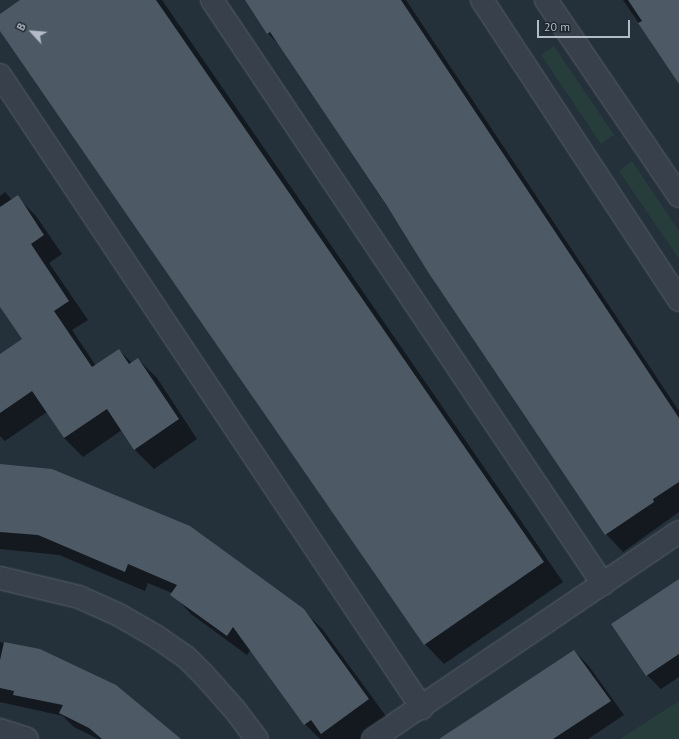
<!DOCTYPE html>
<html>
<head>
<meta charset="utf-8">
<style>
  body { margin:0 }
  #map { position:relative; width:679px; height:739px; overflow:hidden; background:#24303a; font-family:"PT Sans",sans-serif }
  div>[style] { position:absolute }
  [style*='--x'] { left:calc(var(--x)*1px); top:calc(var(--y)*1px); width:calc(var(--w)*1px); rotate:calc(var(--a)*1deg) }
  .green>* { inset:0; background:#273d3c }
  .shadow>* { inset:0; background:#0007 }
  .building>* { inset:0; background:#4d5965 }
  .roads { filter:drop-shadow(0 0 1px #565f68) drop-shadow(0 0 1px #565f68) }
  .minor>* { height:22px; margin:-11px; padding:0 11px; transform-origin:11px; border-radius:11px; background:#38414b }
  span { translate:-50% -50%; white-space:nowrap; text-align:center; line-height:1.15; -webkit-text-stroke:4px #1d262f; paint-order:stroke }
  .north { position:absolute; left:12px; top:12px; width:40px; height:40px; -webkit-text-stroke:3px #1d262f; paint-order:stroke; rotate:296deg; font-size:11px; font-weight:700; line-height:16px; text-align:center; color:#b3bcc6 }
  .north::after { content:''; display:block; margin:auto; width:14px; height:18px; background:#b3bcc6; clip-path:polygon(50% 0,100% 100%,50% 72%,0 100%) }
  .scale { position:absolute; left:537px; top:20px; width:93px; height:18px; box-sizing:border-box; border:2px solid #b3bcc6; border-top:0; padding-left:5px; font-size:12px; line-height:14px; white-space:nowrap; color:#b3bcc6; -webkit-text-stroke:3px #1d262f; paint-order:stroke }
</style>
</head>
<body>
<div id="map">
  <div class="green">
    <div style="clip-path:polygon(554px 46px,614px 135px,601px 144px,541px 55px)"></div>
    <div style="clip-path:polygon(632px 161px,679px 231px,679px 259px,619px 171px)"></div>
    <div style="clip-path:polygon(679px 701px,679px 739px,620px 739px)"></div>
  </div>
  <div class="shadow">
    <div style="clip-path:polygon(22px 0,162px 0,563px 582px,444px 664px,425px 644px,0 29px,0 15px)"></div>
    <div style="clip-path:polygon(246px 0,406px 0,679px 411px,679px 512px,623px 552px,606px 534px,279px 45px,268px 33px)"></div>
    <div style="clip-path:polygon(623px 0,679px 0,679px 82px)"></div>
    <div style="clip-path:polygon(5px 192px,12px 200px,17px 197px,36px 216px,62px 254px,49px 263px,88px 320px,72px 330px,96px 366px,119px 350px,132px 363px,138px 359px,157px 378px,197px 439px,154px 469px,135px 450px,122px 430px,83px 457px,64px 438px,47px 412px,5px 441px,0 436px,0 355px,23px 339px,0 305px,0 196px)"></div>
    <div style="clip-path:polygon(0 465px,303px 610px,323px 630px,388px 719px,361px 739px,320px 739px,305px 724px,251px 649px,247px 655px,191px 614px,172px 593px,148px 583px,145px 591px,59px 555px,0 549px)"></div>
    <div style="clip-path:polygon(679px 580px,679px 677px,661px 689px,647px 675px)"></div>
    <div style="clip-path:polygon(0 642px,4px 643px,175px 739px,98px 739px,74px 727px,63px 716px,0 702px)"></div>
    <div style="clip-path:polygon(574px 651px,588px 665px,624px 715px,588px 739px,440px 739px)"></div>
  </div>
  <div class="building">
    <div style="clip-path:polygon(20px 0,156px 0,544px 562px,424px 645px,0 31px,0 14px)"></div>
    <div style="clip-path:polygon(245px 0,401px 0,679px 418px,679px 482px,653px 499px,654px 502px,605px 535px,428px 272px,387px 206px,270px 32px,267px 34px)"></div>
    <div style="clip-path:polygon(628px 0,679px 0,679px 84px,638px 23px,642px 21px)"></div>
    <div style="clip-path:polygon(18px 195px,44px 235px,31px 244px,69px 301px,54px 311px,92px 367px,119px 349px,129px 364px,138px 358px,179px 419px,134px 450px,107px 409px,64px 438px,32px 391px,0 413px,0 354px,22px 339px,0 307px,0 207px)"></div>
    <div style="clip-path:polygon(0 464px,52px 469px,190px 526px,304px 609px,369px 699px,321px 734px,311px 720px,304px 725px,233px 627px,227px 636px,170px 595px,177px 585px,128px 564px,125px 572px,38px 535px,0 532px)"></div>
    <div style="clip-path:polygon(679px 579px,679px 654px,646px 676px,611px 624px)"></div>
    <div style="clip-path:polygon(4px 642px,40px 649px,116px 685px,181px 739px,102px 739px,89px 728px,59px 713px,63px 705px,13px 695px,14px 691px,0 688px,0 660px)"></div>
    <div style="clip-path:polygon(574px 650px,611px 701px,553px 739px,439px 739px)"></div>
  </div>
  <div class="roads">
    <div class="minor">
      <div style="--x:212;--y:0;--w:703;--a:56.2"></div>
      <div style="--x:482;--y:0;--w:359;--a:56.7"></div>
      <div style="--x:546;--y:0;--w:237;--a:55.8"></div>
      <div style="--x:0;--y:75;--w:761;--a:56.31"></div>
      <div style="--x:0;--y:578;--w:81;--a:13.5"></div>
      <div style="--x:79;--y:597;--w:44;--a:24.2"></div>
      <div style="--x:119;--y:615;--w:44;--a:30.1"></div>
      <div style="--x:157;--y:637;--w:35;--a:35"></div>
      <div style="--x:186;--y:657;--w:25;--a:45"></div>
      <div style="--x:204;--y:675;--w:47;--a:48.5"></div>
      <div style="--x:235;--y:710;--w:36;--a:53"></div>
      <div style="--x:0;--y:730;--w:28;--a:18"></div>
      <div style="--x:373;--y:739;--w:369;--a:-34.1"></div>
    </div>
  </div>
  <div class="north">B</div>
  <div class="scale">20 m</div>
</div>
</body>
</html>
